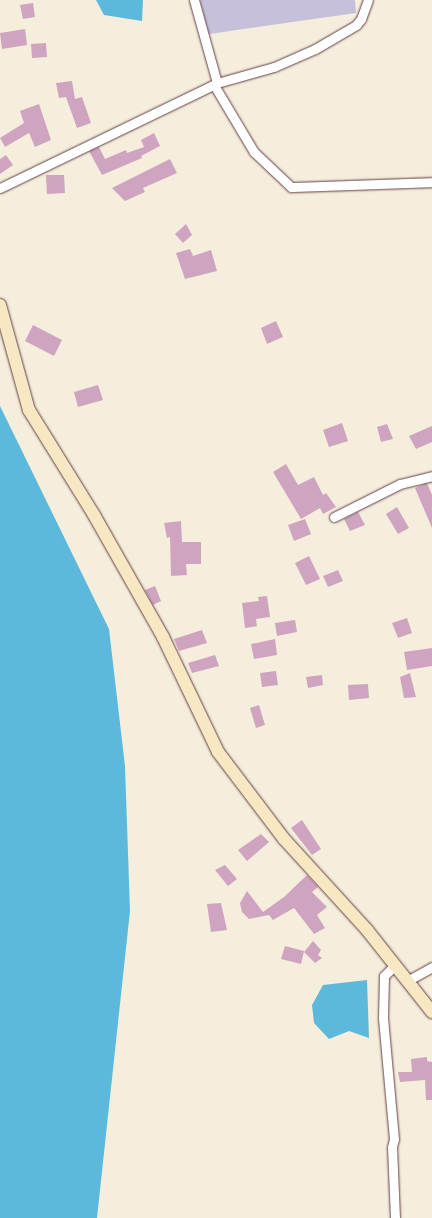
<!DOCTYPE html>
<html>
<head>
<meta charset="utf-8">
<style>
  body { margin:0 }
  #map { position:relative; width:432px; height:1218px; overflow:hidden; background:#f5eedc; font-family:Dekko,sans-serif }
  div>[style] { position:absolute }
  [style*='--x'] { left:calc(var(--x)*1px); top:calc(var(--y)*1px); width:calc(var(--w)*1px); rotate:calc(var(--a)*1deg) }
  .industrial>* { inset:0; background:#c6c0da }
  .water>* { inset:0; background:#5db9db }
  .building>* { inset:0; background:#cfa4c1 }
  .roads { filter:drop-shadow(0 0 1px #643e46) drop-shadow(0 0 1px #643e46) }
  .minor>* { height:9px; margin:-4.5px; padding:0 4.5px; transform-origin:4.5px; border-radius:4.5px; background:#fff }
  .secondary>* { height:12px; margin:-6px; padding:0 6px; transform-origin:6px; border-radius:6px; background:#f7e8c3 }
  span { translate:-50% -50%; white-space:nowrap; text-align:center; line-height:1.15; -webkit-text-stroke:3px #fdfcf7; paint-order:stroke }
</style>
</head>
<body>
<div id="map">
  <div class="industrial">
    <div style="clip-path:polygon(200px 0,355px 0,356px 13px,209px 34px)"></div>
  </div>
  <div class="water">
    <div style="clip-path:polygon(96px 0,143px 0,142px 21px,104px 15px)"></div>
    <div style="clip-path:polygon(0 406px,109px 629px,125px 766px,130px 911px,97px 1218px,0 1218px)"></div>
    <div style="clip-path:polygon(367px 980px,369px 1038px,349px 1031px,329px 1039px,314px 1023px,312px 1005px,323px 985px)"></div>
  </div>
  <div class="building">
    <div style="clip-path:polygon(33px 3px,35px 17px,23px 19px,20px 5px)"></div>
    <div style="clip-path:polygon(25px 29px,27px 45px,2px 49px,0 33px)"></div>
    <div style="clip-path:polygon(46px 43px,47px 57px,32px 58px,31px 44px)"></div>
    <div style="clip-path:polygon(72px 81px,75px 99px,82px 97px,91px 123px,77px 128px,66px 97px,59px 98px,56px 83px)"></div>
    <div style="clip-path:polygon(39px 104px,51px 140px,35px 147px,29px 133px,5px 147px,0 138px,24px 123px,20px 111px)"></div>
    <div style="clip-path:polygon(154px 133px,160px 146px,141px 156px,142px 158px,102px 175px,89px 151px,99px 147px,105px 159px,126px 150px,127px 153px,144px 147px,141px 140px)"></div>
    <div style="clip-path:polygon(6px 155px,13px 165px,0 174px,0 159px)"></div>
    <div style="clip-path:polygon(170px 159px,177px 173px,143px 188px,145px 192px,125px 201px,112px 188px)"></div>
    <div style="clip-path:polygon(46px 175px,64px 175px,65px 193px,47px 194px)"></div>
    <div style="clip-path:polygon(186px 224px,192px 235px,183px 243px,175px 234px)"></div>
    <div style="clip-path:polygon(190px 249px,193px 256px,211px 250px,217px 271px,185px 279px,176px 253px)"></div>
    <div style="clip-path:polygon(276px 321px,283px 337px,267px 344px,261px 328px)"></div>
    <div style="clip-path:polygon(33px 325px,62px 340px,54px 356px,25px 341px)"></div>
    <div style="clip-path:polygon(98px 385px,103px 400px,78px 407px,74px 392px)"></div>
    <div style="clip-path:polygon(342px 423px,348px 441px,329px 447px,323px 430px)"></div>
    <div style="clip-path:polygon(387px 424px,393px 439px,381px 442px,377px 427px)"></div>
    <div style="clip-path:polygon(432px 426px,432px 442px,416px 449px,409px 436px)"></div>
    <div style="clip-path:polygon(286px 464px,298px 485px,314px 477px,323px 495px,326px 493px,336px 507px,323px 514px,320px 508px,301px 519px,273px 472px)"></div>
    <div style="clip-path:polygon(427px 483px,432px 495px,432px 528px,415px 488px)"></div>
    <div style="clip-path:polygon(397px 507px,409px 528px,398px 534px,386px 514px)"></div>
    <div style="clip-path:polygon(358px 512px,365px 525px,350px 531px,344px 519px)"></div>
    <div style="clip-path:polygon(305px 519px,311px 534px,294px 541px,288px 525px)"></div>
    <div style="clip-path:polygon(181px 521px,182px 542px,201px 542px,201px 564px,186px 564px,187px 575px,171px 576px,170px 537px,167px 538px,164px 523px)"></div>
    <div style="clip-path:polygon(309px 556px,320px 579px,306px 585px,295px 563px)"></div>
    <div style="clip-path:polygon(338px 570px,343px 581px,328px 587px,323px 576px)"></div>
    <div style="clip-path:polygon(155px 586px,161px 601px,153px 605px,145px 590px)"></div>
    <div style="clip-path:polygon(267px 596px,270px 617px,256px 619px,257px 626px,245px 628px,242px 603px,259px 601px,258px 597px)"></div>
    <div style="clip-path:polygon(407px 618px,412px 633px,398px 638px,392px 623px)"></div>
    <div style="clip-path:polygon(295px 620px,297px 632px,277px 636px,275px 623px)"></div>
    <div style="clip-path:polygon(202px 630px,207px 643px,179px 651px,174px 639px)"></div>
    <div style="clip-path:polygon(275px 639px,277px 655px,254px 659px,251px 644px)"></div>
    <div style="clip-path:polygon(432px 648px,432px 666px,407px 670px,404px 652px)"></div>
    <div style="clip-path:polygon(215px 655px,219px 666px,192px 673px,188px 663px)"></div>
    <div style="clip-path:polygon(276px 671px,278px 685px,262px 687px,260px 673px)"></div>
    <div style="clip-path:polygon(410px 673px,416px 697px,404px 698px,400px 677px)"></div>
    <div style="clip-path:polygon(322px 675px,323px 685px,308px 688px,306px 677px)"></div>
    <div style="clip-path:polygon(368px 684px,369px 698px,349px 700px,348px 685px)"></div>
    <div style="clip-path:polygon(259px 705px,265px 725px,256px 728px,250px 708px)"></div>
    <div style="clip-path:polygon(302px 820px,321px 849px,312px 855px,291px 828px)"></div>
    <div style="clip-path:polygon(261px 834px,269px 842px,247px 861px,238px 850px)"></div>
    <div style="clip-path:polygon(225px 865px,237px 879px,228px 886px,215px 870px)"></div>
    <div style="clip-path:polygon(307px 875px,318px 887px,312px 892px,327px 907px,317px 915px,325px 928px,314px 934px,294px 908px,273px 920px,269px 915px,249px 919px,242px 912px,240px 903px,247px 891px,263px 912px,284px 897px)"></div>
    <div style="clip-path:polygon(221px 903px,227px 930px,211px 932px,207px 904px)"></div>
    <div style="clip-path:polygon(313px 941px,321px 950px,318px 955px,322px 958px,315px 963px,304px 952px)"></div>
    <div style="clip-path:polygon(285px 946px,304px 951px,301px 964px,281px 959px)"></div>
    <div style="clip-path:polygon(427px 1057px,427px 1061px,432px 1062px,432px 1100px,426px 1100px,425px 1080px,400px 1082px,398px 1072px,412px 1072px,411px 1059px)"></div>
  </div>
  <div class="roads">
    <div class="minor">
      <div style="--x:194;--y:0;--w:86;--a:74.5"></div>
      <div style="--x:214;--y:85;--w:78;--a:59.2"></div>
      <div style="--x:254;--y:152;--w:51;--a:43.4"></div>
      <div style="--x:291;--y:187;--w:141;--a:-2"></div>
      <div style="--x:0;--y:188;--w:241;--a:-25.8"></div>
      <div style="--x:217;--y:83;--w:59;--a:-15.7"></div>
      <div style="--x:274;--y:67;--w:45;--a:-23.7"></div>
      <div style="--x:315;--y:49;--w:48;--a:-30.3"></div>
      <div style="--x:356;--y:25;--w:8;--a:-50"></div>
      <div style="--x:361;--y:19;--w:20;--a:-70"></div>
      <div style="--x:334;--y:517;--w:74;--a:-26.6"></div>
      <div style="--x:400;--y:484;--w:33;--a:-14"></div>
      <div style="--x:407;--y:981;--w:29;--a:-29"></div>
      <div style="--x:395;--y:1218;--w:71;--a:-92.4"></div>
      <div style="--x:392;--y:1147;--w:8;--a:-76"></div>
      <div style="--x:394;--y:1139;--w:122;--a:-95.2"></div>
      <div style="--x:383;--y:1017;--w:41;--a:-88.6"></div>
      <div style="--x:384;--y:976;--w:16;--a:-45"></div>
    </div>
    <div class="secondary">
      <div style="--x:0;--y:305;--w:109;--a:74.6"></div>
      <div style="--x:29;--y:410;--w:123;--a:58.2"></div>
      <div style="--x:94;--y:515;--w:140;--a:60.5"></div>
      <div style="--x:163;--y:637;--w:127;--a:64.4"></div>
      <div style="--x:218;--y:752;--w:109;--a:52.8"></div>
      <div style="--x:284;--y:839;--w:123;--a:47.6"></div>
      <div style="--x:367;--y:930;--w:105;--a:51.6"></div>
    </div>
  </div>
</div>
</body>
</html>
